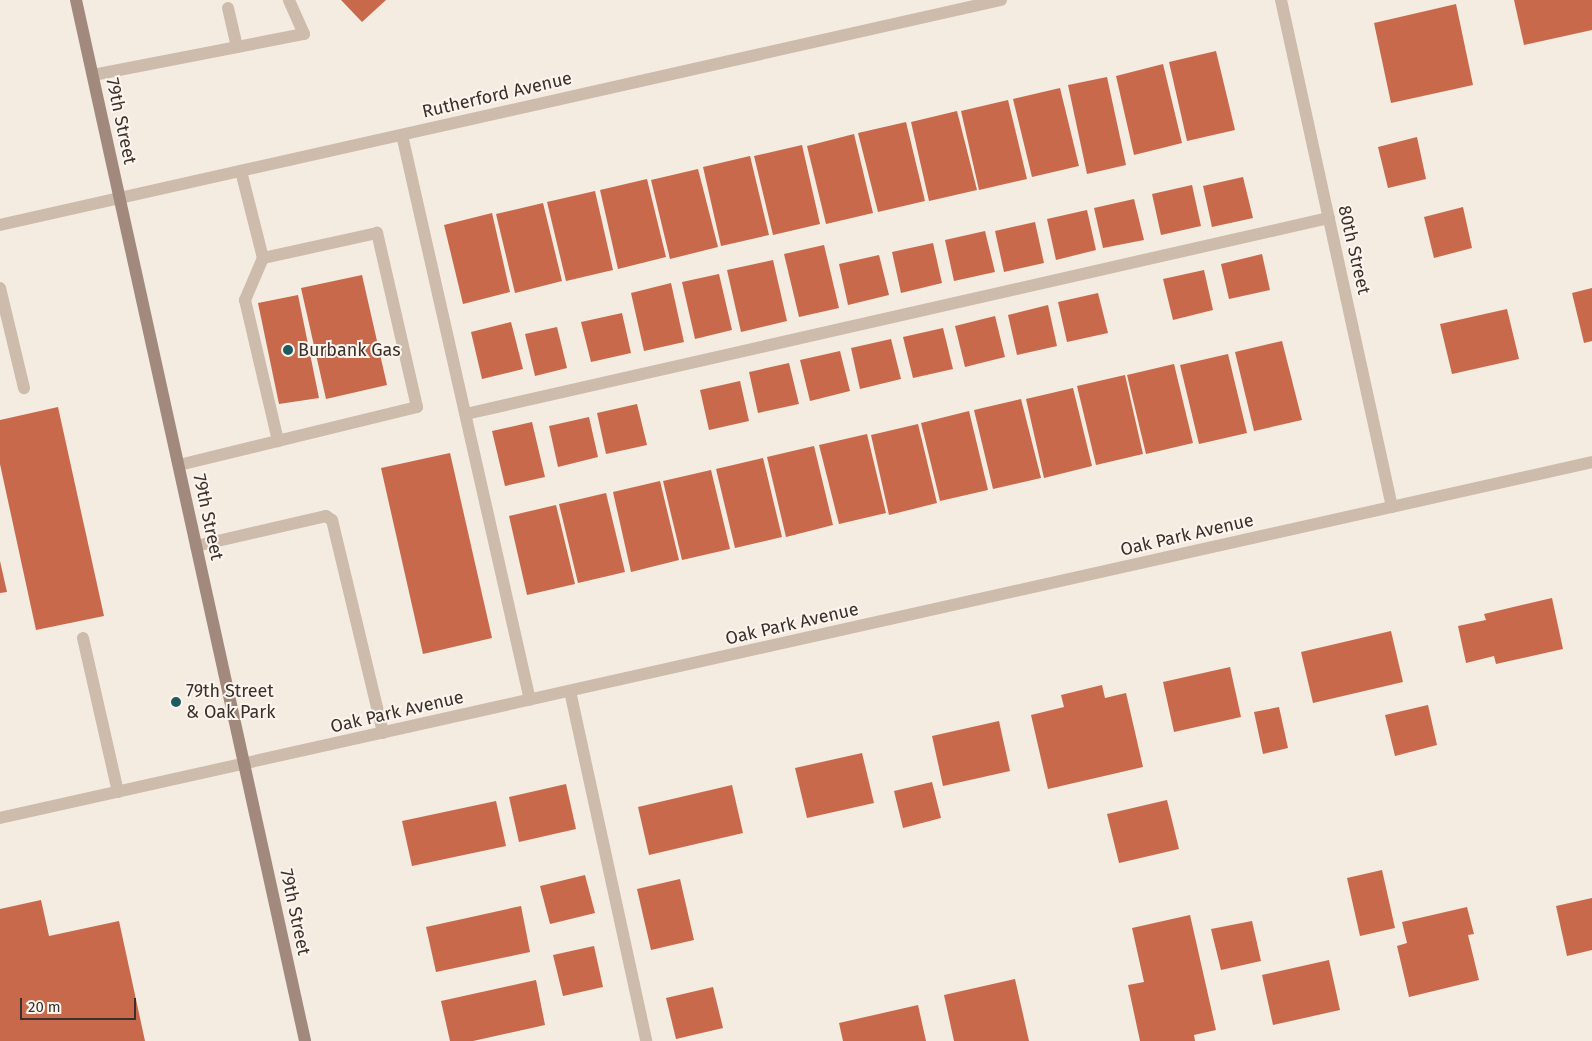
<!DOCTYPE html>
<html>
<head>
<meta charset="utf-8">
<style>
  body { margin:0 }
  #map { position:relative; width:1592px; height:1041px; overflow:hidden; background:#f4ebe1; font-family:"Fira Sans",sans-serif }
  div>[style] { position:absolute }
  [style*='--x'] { left:calc(var(--x)*1px); top:calc(var(--y)*1px); width:calc(var(--w)*1px); rotate:calc(var(--a)*1deg) }
  .building>* { inset:0; background:#c8694b }
  .service>* { height:12px; margin:-6px; padding:0 6px; transform-origin:6px; border-radius:6px; background:#cdbbac }
  .minor>* { height:12px; margin:-6px; padding:0 6px; transform-origin:6px; border-radius:6px; background:#cdbbac }
  .secondary>* { height:12px; margin:-6px; padding:0 6px; transform-origin:6px; border-radius:6px; background:#a18a7d }
  .dots>* { width:14px; height:14px; translate:-50% -50%; box-sizing:border-box; border:2px solid #fbf5ee; border-radius:50% }
  span { translate:-50% -50%; white-space:nowrap; text-align:center; line-height:1.15; -webkit-text-stroke:4px #fbf5ee; paint-order:stroke }
  .street-label { font-size:18px; color:#3b302b }
  .poi-label { font-size:18px; color:#3b302b }
  .left { translate:0 -50%; text-align:left }
  .scale { position:absolute; left:20px; top:998px; width:116px; height:22px; box-sizing:border-box; border:2px solid #3b302b; border-top:0; padding-left:6px; font-size:15px; line-height:18px; white-space:nowrap; color:#3b302b; -webkit-text-stroke:4px #fbf5ee; paint-order:stroke }
</style>
</head>
<body>
<div id="map">
  <div class="building">
    <div style="clip-path:polygon(341px 0,386px 0,362px 22px)"></div>
    <div style="clip-path:polygon(1514px 0,1592px 0,1592px 30px,1524px 45px)"></div>
    <div style="clip-path:polygon(1456px 4px,1473px 85px,1391px 103px,1374px 23px)"></div>
    <div style="clip-path:polygon(1216px 51px,1235px 130px,1187px 141px,1169px 62px)"></div>
    <div style="clip-path:polygon(1163px 64px,1182px 143px,1134px 155px,1116px 76px)"></div>
    <div style="clip-path:polygon(1107px 77px,1126px 165px,1087px 174px,1068px 85px)"></div>
    <div style="clip-path:polygon(1060px 88px,1079px 166px,1032px 177px,1013px 99px)"></div>
    <div style="clip-path:polygon(1008px 100px,1027px 179px,979px 190px,961px 111px)"></div>
    <div style="clip-path:polygon(957px 111px,977px 190px,929px 201px,911px 122px)"></div>
    <div style="clip-path:polygon(906px 122px,925px 201px,878px 212px,858px 133px)"></div>
    <div style="clip-path:polygon(854px 134px,873px 213px,826px 224px,807px 146px)"></div>
    <div style="clip-path:polygon(1417px 137px,1426px 179px,1388px 188px,1378px 147px)"></div>
    <div style="clip-path:polygon(802px 145px,820px 224px,773px 235px,754px 156px)"></div>
    <div style="clip-path:polygon(750px 156px,769px 235px,721px 246px,703px 167px)"></div>
    <div style="clip-path:polygon(698px 169px,718px 247px,670px 259px,651px 180px)"></div>
    <div style="clip-path:polygon(1243px 177px,1253px 218px,1212px 227px,1203px 186px)"></div>
    <div style="clip-path:polygon(647px 179px,666px 257px,618px 269px,600px 190px)"></div>
    <div style="clip-path:polygon(1192px 185px,1201px 226px,1161px 235px,1152px 194px)"></div>
    <div style="clip-path:polygon(595px 191px,613px 270px,566px 281px,547px 202px)"></div>
    <div style="clip-path:polygon(1134px 199px,1144px 240px,1103px 248px,1094px 208px)"></div>
    <div style="clip-path:polygon(543px 203px,562px 281px,515px 293px,496px 214px)"></div>
    <div style="clip-path:polygon(1463px 207px,1472px 248px,1434px 258px,1424px 217px)"></div>
    <div style="clip-path:polygon(1087px 210px,1096px 250px,1056px 260px,1047px 219px)"></div>
    <div style="clip-path:polygon(492px 213px,510px 292px,463px 304px,444px 225px)"></div>
    <div style="clip-path:polygon(1035px 222px,1044px 263px,1004px 272px,995px 231px)"></div>
    <div style="clip-path:polygon(985px 231px,995px 272px,954px 281px,945px 240px)"></div>
    <div style="clip-path:polygon(933px 243px,942px 283px,901px 293px,892px 252px)"></div>
    <div style="clip-path:polygon(824px 245px,839px 308px,799px 317px,784px 254px)"></div>
    <div style="clip-path:polygon(1262px 254px,1270px 290px,1229px 299px,1221px 264px)"></div>
    <div style="clip-path:polygon(879px 255px,889px 295px,848px 305px,839px 264px)"></div>
    <div style="clip-path:polygon(773px 260px,787px 321px,741px 332px,727px 270px)"></div>
    <div style="clip-path:polygon(1204px 270px,1213px 310px,1173px 320px,1163px 279px)"></div>
    <div style="clip-path:polygon(719px 274px,732px 330px,695px 339px,682px 282px)"></div>
    <div style="clip-path:polygon(362px 275px,387px 385px,326px 399px,301px 288px)"></div>
    <div style="clip-path:polygon(671px 283px,684px 342px,644px 351px,631px 293px)"></div>
    <div style="clip-path:polygon(1592px 288px,1592px 341px,1584px 343px,1572px 293px)"></div>
    <div style="clip-path:polygon(1098px 293px,1108px 333px,1067px 342px,1058px 302px)"></div>
    <div style="clip-path:polygon(298px 295px,319px 398px,279px 404px,258px 303px)"></div>
    <div style="clip-path:polygon(1048px 305px,1057px 346px,1017px 355px,1008px 315px)"></div>
    <div style="clip-path:polygon(1507px 309px,1519px 359px,1452px 374px,1440px 324px)"></div>
    <div style="clip-path:polygon(622px 313px,631px 353px,591px 362px,581px 322px)"></div>
    <div style="clip-path:polygon(995px 316px,1005px 357px,965px 367px,955px 326px)"></div>
    <div style="clip-path:polygon(511px 322px,523px 369px,482px 379px,471px 332px)"></div>
    <div style="clip-path:polygon(557px 327px,567px 368px,535px 376px,525px 334px)"></div>
    <div style="clip-path:polygon(943px 328px,953px 369px,913px 378px,903px 337px)"></div>
    <div style="clip-path:polygon(891px 339px,901px 379px,860px 389px,851px 348px)"></div>
    <div style="clip-path:polygon(1282px 341px,1302px 420px,1254px 431px,1235px 352px)"></div>
    <div style="clip-path:polygon(840px 351px,850px 391px,810px 401px,800px 360px)"></div>
    <div style="clip-path:polygon(1228px 354px,1247px 433px,1199px 444px,1180px 365px)"></div>
    <div style="clip-path:polygon(789px 363px,799px 404px,758px 413px,749px 372px)"></div>
    <div style="clip-path:polygon(1174px 364px,1193px 443px,1146px 454px,1127px 375px)"></div>
    <div style="clip-path:polygon(1125px 375px,1143px 454px,1096px 465px,1077px 386px)"></div>
    <div style="clip-path:polygon(740px 381px,749px 421px,709px 430px,700px 390px)"></div>
    <div style="clip-path:polygon(1073px 388px,1092px 466px,1044px 478px,1026px 399px)"></div>
    <div style="clip-path:polygon(1021px 399px,1041px 478px,993px 489px,974px 410px)"></div>
    <div style="clip-path:polygon(637px 404px,647px 445px,606px 454px,597px 413px)"></div>
    <div style="clip-path:polygon(58px 407px,104px 616px,36px 630px,0 464px,0 420px)"></div>
    <div style="clip-path:polygon(969px 411px,988px 490px,940px 501px,921px 423px)"></div>
    <div style="clip-path:polygon(589px 417px,598px 457px,558px 467px,549px 426px)"></div>
    <div style="clip-path:polygon(532px 422px,545px 477px,505px 486px,492px 431px)"></div>
    <div style="clip-path:polygon(918px 424px,937px 503px,889px 515px,871px 435px)"></div>
    <div style="clip-path:polygon(867px 434px,886px 513px,839px 524px,819px 445px)"></div>
    <div style="clip-path:polygon(814px 446px,833px 525px,786px 537px,767px 457px)"></div>
    <div style="clip-path:polygon(450px 453px,492px 638px,423px 654px,381px 468px)"></div>
    <div style="clip-path:polygon(763px 458px,782px 537px,735px 548px,716px 469px)"></div>
    <div style="clip-path:polygon(711px 470px,730px 549px,682px 560px,663px 481px)"></div>
    <div style="clip-path:polygon(660px 481px,679px 560px,631px 572px,613px 492px)"></div>
    <div style="clip-path:polygon(606px 493px,625px 572px,578px 583px,559px 504px)"></div>
    <div style="clip-path:polygon(556px 505px,575px 584px,527px 595px,509px 516px)"></div>
    <div style="clip-path:polygon(0 561px,7px 592px,0 593px)"></div>
    <div style="clip-path:polygon(1552px 598px,1563px 649px,1496px 664px,1494px 656px,1466px 663px,1458px 626px,1486px 620px,1484px 614px)"></div>
    <div style="clip-path:polygon(1391px 631px,1403px 682px,1313px 703px,1301px 652px)"></div>
    <div style="clip-path:polygon(1230px 667px,1241px 717px,1174px 732px,1163px 682px)"></div>
    <div style="clip-path:polygon(1102px 685px,1105px 698px,1126px 693px,1143px 767px,1048px 789px,1031px 715px,1064px 707px,1061px 695px)"></div>
    <div style="clip-path:polygon(1428px 705px,1437px 745px,1395px 756px,1385px 715px)"></div>
    <div style="clip-path:polygon(1279px 707px,1288px 748px,1263px 754px,1254px 712px)"></div>
    <div style="clip-path:polygon(999px 721px,1010px 771px,943px 786px,932px 736px)"></div>
    <div style="clip-path:polygon(862px 753px,874px 803px,807px 818px,795px 768px)"></div>
    <div style="clip-path:polygon(932px 782px,941px 818px,903px 828px,894px 791px)"></div>
    <div style="clip-path:polygon(566px 784px,576px 829px,519px 842px,509px 797px)"></div>
    <div style="clip-path:polygon(732px 785px,743px 833px,649px 855px,638px 807px)"></div>
    <div style="clip-path:polygon(1167px 800px,1179px 849px,1119px 863px,1107px 814px)"></div>
    <div style="clip-path:polygon(496px 801px,506px 846px,412px 866px,402px 821px)"></div>
    <div style="clip-path:polygon(1382px 870px,1395px 928px,1360px 936px,1347px 878px)"></div>
    <div style="clip-path:polygon(585px 875px,595px 913px,550px 924px,540px 886px)"></div>
    <div style="clip-path:polygon(680px 879px,694px 940px,651px 950px,637px 889px)"></div>
    <div style="clip-path:polygon(1592px 898px,1592px 950px,1567px 956px,1556px 906px)"></div>
    <div style="clip-path:polygon(41px 900px,49px 936px,119px 921px,145px 1041px,0 1041px,0 909px)"></div>
    <div style="clip-path:polygon(521px 906px,530px 952px,436px 972px,426px 927px)"></div>
    <div style="clip-path:polygon(1467px 907px,1474px 934px,1468px 935px,1479px 980px,1409px 997px,1397px 946px,1407px 943px,1402px 922px)"></div>
    <div style="clip-path:polygon(1190px 915px,1216px 1030px,1194px 1035px,1195px 1041px,1140px 1041px,1128px 985px,1144px 982px,1132px 928px)"></div>
    <div style="clip-path:polygon(1252px 921px,1261px 961px,1221px 970px,1211px 929px)"></div>
    <div style="clip-path:polygon(594px 946px,603px 987px,563px 996px,553px 955px)"></div>
    <div style="clip-path:polygon(1329px 960px,1340px 1010px,1273px 1025px,1262px 975px)"></div>
    <div style="clip-path:polygon(1015px 979px,1029px 1041px,954px 1041px,944px 995px)"></div>
    <div style="clip-path:polygon(536px 980px,545px 1025px,473px 1041px,450px 1041px,441px 1001px)"></div>
    <div style="clip-path:polygon(713px 987px,723px 1028px,676px 1039px,666px 998px)"></div>
    <div style="clip-path:polygon(918px 1005px,926px 1041px,843px 1041px,839px 1023px)"></div>
  </div>
  <div class="service">
    <div style="--x:228;--y:8;--w:40;--a:77"></div>
    <div style="--x:93;--y:75;--w:215;--a:-11"></div>
    <div style="--x:304;--y:34;--w:37;--a:-114"></div>
    <div style="--x:402;--y:135;--w:579;--a:77.24"></div>
    <div style="--x:263;--y:258;--w:46;--a:113.2"></div>
    <div style="--x:245;--y:300;--w:145;--a:76.8"></div>
    <div style="--x:0;--y:288;--w:103;--a:76.5"></div>
    <div style="--x:466;--y:414;--w:885;--a:-12.8"></div>
    <div style="--x:179;--y:465;--w:245;--a:-13.7"></div>
    <div style="--x:417;--y:407;--w:179;--a:-102.9"></div>
    <div style="--x:377;--y:233;--w:117;--a:167.6"></div>
    <div style="--x:263;--y:258;--w:90;--a:-104.2"></div>
    <div style="--x:196;--y:546;--w:133;--a:-13"></div>
    <div style="--x:326;--y:516;--w:7;--a:34"></div>
    <div style="--x:332;--y:520;--w:219;--a:76.5"></div>
    <div style="--x:83;--y:638;--w:158;--a:77.2"></div>
    <div style="--x:570;--y:691;--w:358;--a:77.7"></div>
  </div>
  <div class="minor">
    <div style="--x:1281;--y:0;--w:519;--a:77.65"></div>
    <div style="--x:0;--y:225;--w:1026;--a:-12.67"></div>
    <div style="--x:0;--y:818;--w:1631;--a:-12.6"></div>
  </div>
  <div class="secondary">
    <div style="--x:76;--y:0;--w:1066;--a:77.59"></div>
  </div>
  <div class="dots">
    <div style="left:288px;top:350px;background:#1f5a5e"></div>
    <div style="left:176px;top:702px;background:#1f5a5e"></div>
  </div>
  <div class="street-label">
    <span style="left:497px;top:95px;rotate:-13deg">Rutherford Avenue</span>
    <span style="left:121px;top:121px;rotate:78deg">79th Street</span>
    <span style="left:1354px;top:250px;rotate:77deg">80th Street</span>
    <span style="left:208px;top:517px;rotate:78deg">79th Street</span>
    <span style="left:1187px;top:535px;rotate:-13deg">Oak Park Avenue</span>
    <span style="left:792px;top:624px;rotate:-13deg">Oak Park Avenue</span>
    <span style="left:397px;top:712px;rotate:-13deg">Oak Park Avenue</span>
    <span style="left:295px;top:912px;rotate:78deg">79th Street</span>
  </div>
  <div class="poi-label">
    <span class="left" style="left:298px;top:350px">Burbank Gas</span>
    <span class="left" style="left:186px;top:702px">79th Street<br>&amp; Oak Park</span>
  </div>
  <div class="scale">20 m</div>
</div>
</body>
</html>
